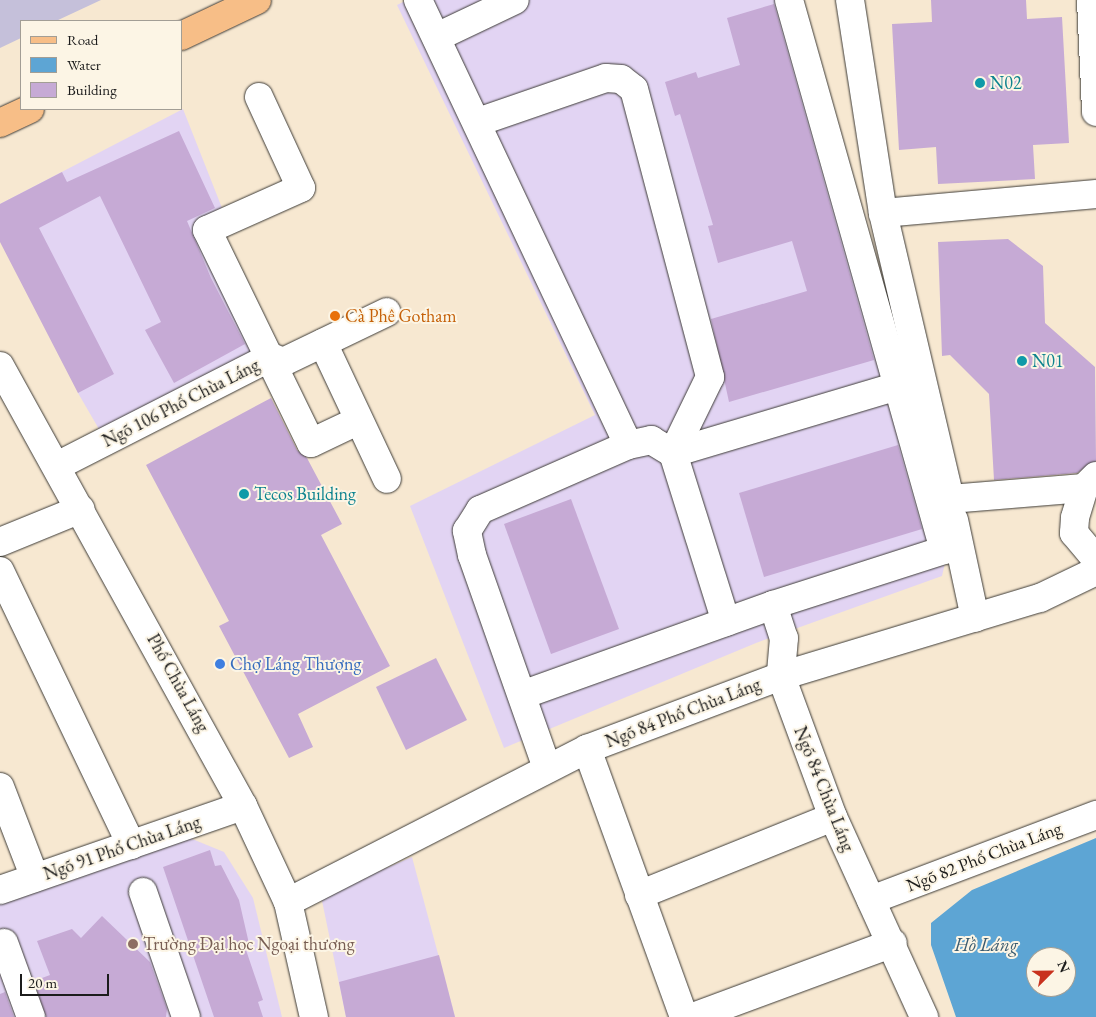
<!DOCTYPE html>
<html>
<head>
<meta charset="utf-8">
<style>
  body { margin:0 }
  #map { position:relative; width:1096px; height:1017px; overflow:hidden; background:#f7e8d1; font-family:"EB Garamond",serif }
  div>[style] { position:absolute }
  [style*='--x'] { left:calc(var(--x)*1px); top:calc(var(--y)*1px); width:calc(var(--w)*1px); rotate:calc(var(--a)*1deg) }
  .built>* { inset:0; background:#e2d4f3 }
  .industrial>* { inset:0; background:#c5c0da }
  .water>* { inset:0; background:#5da5d4 }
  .building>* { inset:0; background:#c6aad5 }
  .roads { filter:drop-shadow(0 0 1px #3d3b37) drop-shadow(0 0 1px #3d3b37) }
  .minor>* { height:28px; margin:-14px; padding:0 14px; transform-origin:14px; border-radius:14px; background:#fff }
  .major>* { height:28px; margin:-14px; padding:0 14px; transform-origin:14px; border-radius:14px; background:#f7be87 }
  .dots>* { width:14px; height:14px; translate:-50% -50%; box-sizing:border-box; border:2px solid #fcf5e5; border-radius:50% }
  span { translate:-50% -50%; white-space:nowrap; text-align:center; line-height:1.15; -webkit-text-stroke:4px #fcf5e5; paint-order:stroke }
  .culture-label { font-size:18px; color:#0d838f }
  .left { translate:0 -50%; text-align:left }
  .food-label { font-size:18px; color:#c56008 }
  .street-label { font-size:18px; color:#1c1c1c }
  .shop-label { font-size:18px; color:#366cbe }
  .education-label { font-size:18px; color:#785e54 }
  .water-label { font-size:19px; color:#395a6f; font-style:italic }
  .legend { position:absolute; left:20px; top:20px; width:162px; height:90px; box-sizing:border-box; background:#fcf5e5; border:1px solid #a29e95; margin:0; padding:6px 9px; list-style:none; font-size:15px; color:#1c1c1c }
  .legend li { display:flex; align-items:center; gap:10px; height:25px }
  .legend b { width:25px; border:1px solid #a29e95 }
  .north { position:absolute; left:1026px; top:947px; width:50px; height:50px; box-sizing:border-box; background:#fcf5e5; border:1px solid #a29e95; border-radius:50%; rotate:67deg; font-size:14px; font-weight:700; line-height:20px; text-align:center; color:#1c1c1c }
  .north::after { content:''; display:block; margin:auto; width:18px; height:22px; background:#c8321e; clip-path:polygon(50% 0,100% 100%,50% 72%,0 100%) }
  .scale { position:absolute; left:20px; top:974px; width:89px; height:22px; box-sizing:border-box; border:2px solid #1c1c1c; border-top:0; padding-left:6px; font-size:15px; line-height:18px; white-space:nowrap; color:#1c1c1c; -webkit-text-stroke:4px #fcf5e5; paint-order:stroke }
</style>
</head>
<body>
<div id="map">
  <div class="built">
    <div style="clip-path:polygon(407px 0,803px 0,952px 533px,942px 576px,756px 643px,504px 748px,410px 506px,595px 415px,397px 5px)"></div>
    <div style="clip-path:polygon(183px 109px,224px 213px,194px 225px,256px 352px,103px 436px,78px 393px,0 204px)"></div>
    <div style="clip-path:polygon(180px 834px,224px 852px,253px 898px,282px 1017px,0 1017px,0 896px)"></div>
    <div style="clip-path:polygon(412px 857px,455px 1017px,346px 1017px,321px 896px)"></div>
  </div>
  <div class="industrial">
    <div style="clip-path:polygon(0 0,101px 0,56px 21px,21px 21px,21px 38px,0 48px)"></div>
  </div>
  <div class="water">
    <div style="clip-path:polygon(evenodd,1096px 838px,1096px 1017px,956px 1017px,931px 945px,931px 923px,972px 890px,1096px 838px,1036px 957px,1066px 957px,1066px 987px,1036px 987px,1036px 957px)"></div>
  </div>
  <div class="building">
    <div style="clip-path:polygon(931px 0,1026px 0,1027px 19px,1062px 17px,1069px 143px,1033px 145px,1035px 179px,938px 184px,936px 147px,899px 150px,892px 24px,932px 22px)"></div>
    <div style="clip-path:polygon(774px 4px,874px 360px,729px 402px,711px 319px,807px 291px,792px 241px,718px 263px,708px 226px,713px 225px,680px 114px,675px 116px,665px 82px,696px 72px,698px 78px,740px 65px,727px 18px)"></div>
    <div style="clip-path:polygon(179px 131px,215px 208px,187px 221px,211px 278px,245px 344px,174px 383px,145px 330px,161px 322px,100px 196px,39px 228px,114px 374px,78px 393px,0 242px,0 204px,62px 172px,67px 182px)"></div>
    <div style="clip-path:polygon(1008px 239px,1043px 266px,1045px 323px,1095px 367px,1096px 461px,1077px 473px,994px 480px,989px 394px,950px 355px,942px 356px,938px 242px)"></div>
    <div style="clip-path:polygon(271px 398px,297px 450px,307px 458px,342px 524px,321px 535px,390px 666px,298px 714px,313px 747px,289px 758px,219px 626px,229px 621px,146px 465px)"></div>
    <div style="clip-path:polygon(898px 445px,922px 529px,764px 577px,739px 493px)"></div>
    <div style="clip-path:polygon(571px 499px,619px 629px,551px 654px,504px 524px)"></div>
    <div style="clip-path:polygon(436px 658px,467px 720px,406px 750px,376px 687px)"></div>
    <div style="clip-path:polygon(210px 850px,215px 866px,221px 865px,239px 900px,250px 948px,246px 950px,263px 1000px,258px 1002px,263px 1017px,214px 1017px,163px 867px)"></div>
    <div style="clip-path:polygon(102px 916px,150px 962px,167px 1009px,166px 1017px,46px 1017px,34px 981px,50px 975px,37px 941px,72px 929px,81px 938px)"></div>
    <div style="clip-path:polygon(439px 955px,455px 1017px,346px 1017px,339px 982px)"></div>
    <div style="clip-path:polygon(5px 992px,14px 1017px,0 1017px,0 994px)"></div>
  </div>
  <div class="roads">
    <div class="minor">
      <div style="--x:418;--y:0;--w:492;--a:64.7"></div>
      <div style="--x:850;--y:0;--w:216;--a:81.2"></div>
      <div style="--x:883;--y:213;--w:294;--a:76.8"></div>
      <div style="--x:950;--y:499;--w:134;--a:-4.7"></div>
      <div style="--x:1091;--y:0;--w:112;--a:87.4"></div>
      <div style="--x:437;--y:37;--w:86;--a:-25.4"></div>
      <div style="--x:259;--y:97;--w:100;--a:65.2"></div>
      <div style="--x:301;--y:188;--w:103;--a:155.9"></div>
      <div style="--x:207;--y:230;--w:237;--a:64"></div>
      <div style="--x:311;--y:443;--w:47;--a:-25.5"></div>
      <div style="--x:478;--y:122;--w:135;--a:-19"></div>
      <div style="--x:606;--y:78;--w:15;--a:4"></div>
      <div style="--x:621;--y:79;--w:16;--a:38"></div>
      <div style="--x:634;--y:89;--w:298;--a:75.2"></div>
      <div style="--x:710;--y:377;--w:85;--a:116"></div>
      <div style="--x:883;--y:213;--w:214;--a:-5.1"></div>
      <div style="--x:323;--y:343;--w:150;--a:64.8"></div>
      <div style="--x:0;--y:366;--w:503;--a:61.09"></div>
      <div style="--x:243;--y:806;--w:106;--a:64.9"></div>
      <div style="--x:288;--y:902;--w:118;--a:77.3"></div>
      <div style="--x:673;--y:453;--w:235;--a:-16.6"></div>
      <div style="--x:57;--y:466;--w:240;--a:-27"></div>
      <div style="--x:271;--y:357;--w:13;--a:23"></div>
      <div style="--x:283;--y:362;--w:115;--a:-25.7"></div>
      <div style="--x:1096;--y:476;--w:17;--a:135"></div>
      <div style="--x:1084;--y:488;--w:31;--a:107"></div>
      <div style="--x:1075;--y:518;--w:15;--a:94"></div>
      <div style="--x:1074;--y:533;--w:34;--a:50"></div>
      <div style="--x:954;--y:520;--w:100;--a:77.9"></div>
      <div style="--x:0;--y:542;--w:87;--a:-22.2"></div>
      <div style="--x:0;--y:571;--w:304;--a:64.4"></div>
      <div style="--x:773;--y:605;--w:35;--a:72"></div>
      <div style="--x:784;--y:638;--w:38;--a:95"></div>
      <div style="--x:781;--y:676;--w:150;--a:69.8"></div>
      <div style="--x:833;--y:817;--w:220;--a:65.5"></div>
      <div style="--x:522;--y:695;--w:267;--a:-19.7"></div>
      <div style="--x:773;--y:605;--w:180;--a:-17.8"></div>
      <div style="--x:944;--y:550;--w:571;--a:-105.74"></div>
      <div style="--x:587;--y:749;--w:285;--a:70.1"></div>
      <div style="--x:547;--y:768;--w:226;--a:-109.4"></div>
      <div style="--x:472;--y:555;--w:25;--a:-102"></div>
      <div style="--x:467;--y:531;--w:25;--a:-58"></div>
      <div style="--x:480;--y:510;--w:162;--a:-23.7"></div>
      <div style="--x:628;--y:445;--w:24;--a:-12"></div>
      <div style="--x:651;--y:440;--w:26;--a:31"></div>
      <div style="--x:673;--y:453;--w:177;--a:72.6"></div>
      <div style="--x:0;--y:787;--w:97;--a:69"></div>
      <div style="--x:0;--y:890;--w:257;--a:-19.1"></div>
      <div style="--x:143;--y:892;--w:132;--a:71"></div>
      <div style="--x:639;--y:895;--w:209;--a:-21.9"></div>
      <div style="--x:871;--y:900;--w:241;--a:-20.7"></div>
      <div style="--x:288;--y:902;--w:336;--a:-27.1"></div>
      <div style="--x:587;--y:749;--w:207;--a:-20.6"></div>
      <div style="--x:781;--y:676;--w:270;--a:-16.8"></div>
      <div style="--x:1040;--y:598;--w:62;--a:-25.7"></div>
      <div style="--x:4;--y:943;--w:79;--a:70"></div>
      <div style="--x:693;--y:1017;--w:213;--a:-20.3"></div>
    </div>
    <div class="major">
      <div style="--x:181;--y:36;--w:84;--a:-25.3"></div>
      <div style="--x:0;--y:123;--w:33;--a:-25"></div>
    </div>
  </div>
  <div class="dots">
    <div style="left:980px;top:83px;background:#0f9aa8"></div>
    <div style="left:335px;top:316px;background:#e8710a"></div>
    <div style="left:1022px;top:361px;background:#0f9aa8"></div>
    <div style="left:244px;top:494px;background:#0f9aa8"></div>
    <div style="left:220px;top:664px;background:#3f7fe0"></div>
    <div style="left:133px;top:944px;background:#8d6e63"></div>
  </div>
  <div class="culture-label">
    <span class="left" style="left:990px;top:83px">N02</span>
    <span class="left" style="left:1032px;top:361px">N01</span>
    <span class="left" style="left:254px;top:494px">Tecos Building</span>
  </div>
  <div class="food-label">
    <span class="left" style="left:345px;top:316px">Cà Phê Gotham</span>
  </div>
  <div class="street-label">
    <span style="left:181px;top:403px;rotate:-27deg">Ngõ 106 Phố Chùa Láng</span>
    <span style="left:178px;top:683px;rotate:61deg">Phố Chùa Láng</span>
    <span style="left:683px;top:713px;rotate:-21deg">Ngõ 84 Phố Chùa Láng</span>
    <span style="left:824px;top:789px;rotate:68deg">Ngõ 84 Chùa Láng</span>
    <span style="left:122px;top:848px;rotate:-19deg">Ngõ 91 Phố Chùa Láng</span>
    <span style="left:984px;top:857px;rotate:-21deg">Ngõ 82 Phố Chùa Láng</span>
  </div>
  <div class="shop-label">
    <span class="left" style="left:230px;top:664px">Chợ Láng Thượng</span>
  </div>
  <div class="education-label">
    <span class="left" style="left:143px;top:944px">Trường Đại học Ngoại thương</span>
  </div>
  <div class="water-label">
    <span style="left:986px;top:945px">Hồ Láng</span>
  </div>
  <ul class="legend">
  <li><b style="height:6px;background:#f7be87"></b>Road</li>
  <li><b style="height:14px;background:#5da5d4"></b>Water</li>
  <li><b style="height:14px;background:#c6aad5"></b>Building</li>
  </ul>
  <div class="north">N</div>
  <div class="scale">20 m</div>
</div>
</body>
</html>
